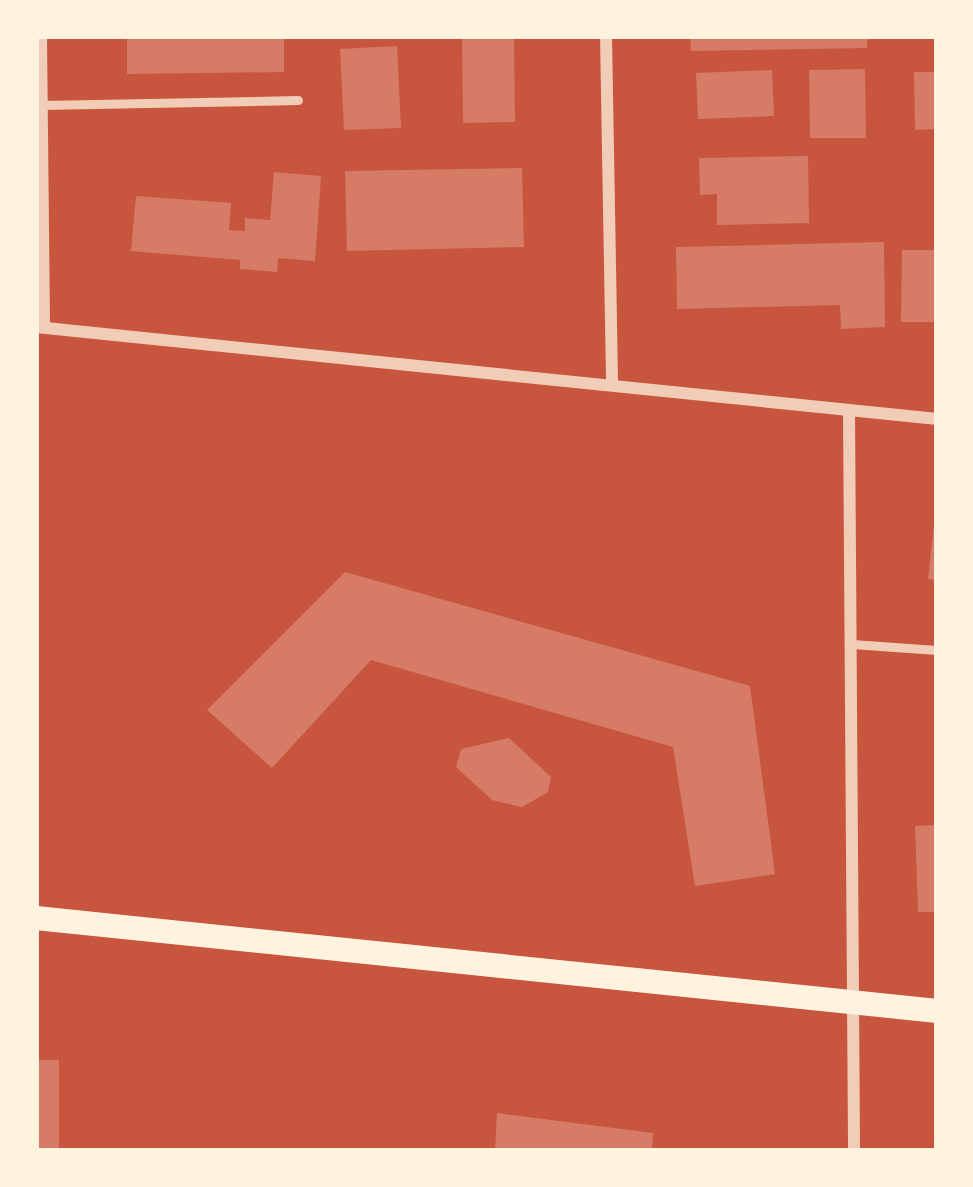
<!DOCTYPE html>
<html>
<head>
<meta charset="utf-8">
<style>
  body { margin:0 }
  #map { position:relative; width:973px; height:1187px; overflow:hidden; background:#c8553d; font-family:"Roboto Condensed",sans-serif }
  div>[style] { position:absolute }
  [style*='--x'] { left:calc(var(--x)*1px); top:calc(var(--y)*1px); width:calc(var(--w)*1px); rotate:calc(var(--a)*1deg) }
  .building>* { inset:0; background:#d67c66 }
  .service>* { height:9px; margin:-4.5px; padding:0 4.5px; transform-origin:4.5px; border-radius:4.5px; background:#f1ccb7 }
  .minor>* { height:12px; margin:-6px; padding:0 6px; transform-origin:6px; border-radius:6px; background:#f1ccb7 }
  .secondary>* { height:24px; margin:-12px; padding:0 12px; transform-origin:12px; border-radius:12px; background:#fff3e0 }
  span { translate:-50% -50%; white-space:nowrap; text-align:center; line-height:1.15; -webkit-text-stroke:10px #fff3e0; paint-order:stroke }
  .frame { position:absolute; inset:0; border:39px solid #fff3e0; pointer-events:none }
</style>
</head>
<body>
<div id="map">
  <div class="building">
    <div style="clip-path:polygon(127px 36px,284px 36px,284px 72px,127px 74px)"></div>
    <div style="clip-path:polygon(462px 36px,514px 36px,515px 122px,463px 123px)"></div>
    <div style="clip-path:polygon(690px 36px,867px 36px,867px 48px,691px 51px)"></div>
    <div style="clip-path:polygon(397px 46px,401px 128px,344px 130px,340px 49px)"></div>
    <div style="clip-path:polygon(865px 69px,866px 138px,810px 138px,809px 70px)"></div>
    <div style="clip-path:polygon(772px 70px,774px 116px,698px 119px,696px 73px)"></div>
    <div style="clip-path:polygon(914px 72px,937px 72px,937px 129px,915px 130px)"></div>
    <div style="clip-path:polygon(808px 156px,809px 223px,717px 225px,717px 194px,700px 195px,699px 158px)"></div>
    <div style="clip-path:polygon(522px 168px,524px 247px,347px 251px,345px 171px)"></div>
    <div style="clip-path:polygon(274px 172px,321px 176px,315px 261px,278px 258px,277px 272px,240px 269px,240px 260px,131px 251px,136px 196px,231px 203px,229px 230px,245px 231px,245px 218px,270px 220px)"></div>
    <div style="clip-path:polygon(884px 242px,885px 327px,841px 329px,840px 305px,677px 309px,676px 247px)"></div>
    <div style="clip-path:polygon(902px 250px,937px 250px,937px 322px,901px 322px)"></div>
    <div style="clip-path:polygon(934px 525px,937px 525px,937px 580px,928px 579px)"></div>
    <div style="clip-path:polygon(345px 572px,750px 686px,775px 874px,695px 886px,673px 747px,371px 660px,272px 768px,207px 710px)"></div>
    <div style="clip-path:polygon(509px 738px,551px 777px,548px 792px,522px 807px,492px 800px,456px 767px,461px 749px)"></div>
    <div style="clip-path:polygon(937px 825px,937px 912px,918px 912px,915px 826px)"></div>
    <div style="clip-path:polygon(36px 1060px,59px 1060px,59px 1151px,36px 1151px)"></div>
    <div style="clip-path:polygon(497px 1113px,653px 1133px,652px 1151px,495px 1151px)"></div>
  </div>
  <div class="service">
    <div style="--x:41;--y:105;--w:257;--a:-1.1"></div>
    <div style="--x:852;--y:644;--w:85;--a:4"></div>
  </div>
  <div class="minor">
    <div style="--x:41;--y:36;--w:291;--a:89.4"></div>
    <div style="--x:606;--y:36;--w:346;--a:89"></div>
    <div style="--x:36;--y:327;--w:906;--a:5.83"></div>
    <div style="--x:849;--y:410;--w:741;--a:89.61"></div>
  </div>
  <div class="secondary">
    <div style="--x:36;--y:918;--w:906;--a:5.89"></div>
  </div>
  <div class="frame"></div>
</div>
</body>
</html>
